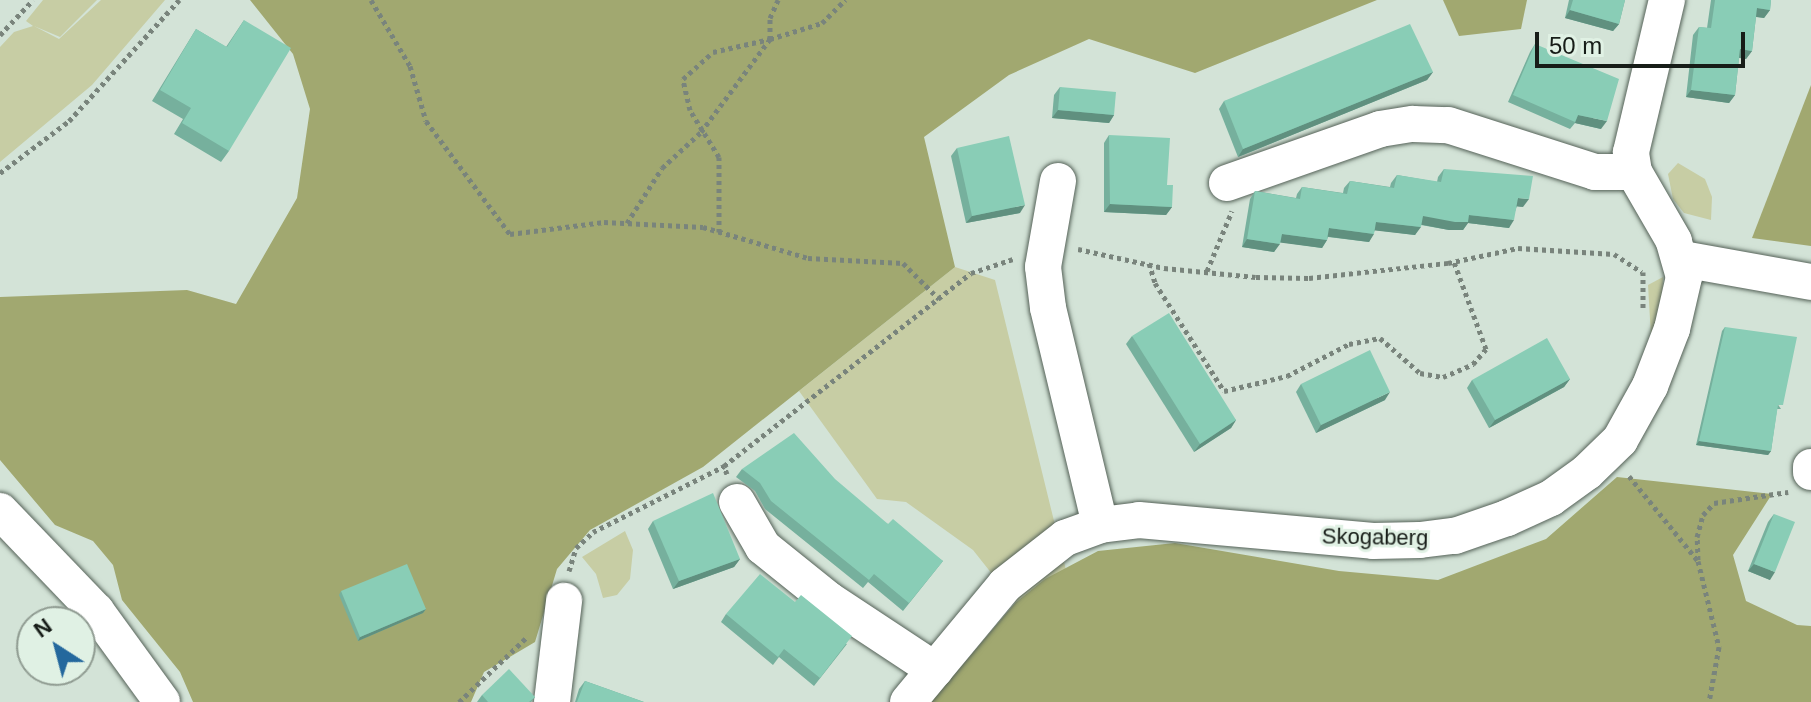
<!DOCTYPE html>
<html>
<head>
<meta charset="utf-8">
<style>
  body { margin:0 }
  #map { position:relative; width:1811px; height:702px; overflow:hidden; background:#d3e3d7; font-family:Helvetica,sans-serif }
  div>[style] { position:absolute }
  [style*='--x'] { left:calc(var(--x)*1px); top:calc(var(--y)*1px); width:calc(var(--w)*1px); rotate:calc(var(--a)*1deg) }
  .green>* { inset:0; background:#c7cda4 }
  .forest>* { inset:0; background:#a1a870 }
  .path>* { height:5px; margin-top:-2.5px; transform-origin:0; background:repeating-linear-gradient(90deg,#79847c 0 4px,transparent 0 8px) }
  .roads { filter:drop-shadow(0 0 2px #556258) drop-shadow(0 0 2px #556258) }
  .minor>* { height:36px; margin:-18px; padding:0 18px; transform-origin:18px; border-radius:18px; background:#fff }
  .wall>* { inset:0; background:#76b09d }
  .shaded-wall>* { inset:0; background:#60907f }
  .building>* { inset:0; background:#89cdb6 }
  span { translate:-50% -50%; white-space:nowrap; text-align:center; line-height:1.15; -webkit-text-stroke:6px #e0f1e4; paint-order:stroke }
  .street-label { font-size:22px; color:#171d18 }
  .north { position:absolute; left:16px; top:606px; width:80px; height:80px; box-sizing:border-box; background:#e0f1e4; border:2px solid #909c92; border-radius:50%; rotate:324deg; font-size:22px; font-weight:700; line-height:32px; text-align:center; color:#171d18 }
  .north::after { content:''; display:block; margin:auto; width:28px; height:36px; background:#24689d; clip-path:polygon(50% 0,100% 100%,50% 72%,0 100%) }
  .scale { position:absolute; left:1535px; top:32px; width:210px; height:36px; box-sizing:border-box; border:4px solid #171d18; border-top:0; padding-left:10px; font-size:24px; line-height:28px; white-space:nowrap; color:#171d18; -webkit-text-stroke:6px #e0f1e4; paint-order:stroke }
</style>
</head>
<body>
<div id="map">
  <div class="green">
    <div style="clip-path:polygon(43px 0,97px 0,60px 37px,34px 26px,59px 39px,101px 0,165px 0,92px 85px,0 162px,0 47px,14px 32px,33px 26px,26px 21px)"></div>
    <div style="clip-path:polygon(1678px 163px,1705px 179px,1712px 197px,1711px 220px,1684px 213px,1673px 199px,1668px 174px)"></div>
    <div style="clip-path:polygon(955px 267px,995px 280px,1066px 570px,1045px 579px,1015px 603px,973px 550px,906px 502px,877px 499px,799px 391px)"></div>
    <div style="clip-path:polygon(1663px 277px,1662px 304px,1651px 336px,1648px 285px)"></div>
    <div style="clip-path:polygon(625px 531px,633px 550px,630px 579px,617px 595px,603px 598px,596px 574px,582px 557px)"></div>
  </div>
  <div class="forest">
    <div style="clip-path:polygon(250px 0,1377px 0,1195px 73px,1089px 39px,1009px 75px,924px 137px,955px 267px,703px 467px,590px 530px,557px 569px,535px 642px,484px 672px,471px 702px,193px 702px,180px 672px,122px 600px,113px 565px,93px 541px,55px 525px,0 460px,0 297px,187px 290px,236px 304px,297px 198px,310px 109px,293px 54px)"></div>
    <div style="clip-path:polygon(1443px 0,1527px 0,1521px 29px,1459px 36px)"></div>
    <div style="clip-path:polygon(1811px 85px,1811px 246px,1752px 238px)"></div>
    <div style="clip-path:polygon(1617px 477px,1772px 494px,1733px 555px,1746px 601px,1797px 625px,1811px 626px,1811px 702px,931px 702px,1015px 603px,1045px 579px,1098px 551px,1175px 543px,1339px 571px,1438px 580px,1546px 539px)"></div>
  </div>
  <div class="path">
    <div style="--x:371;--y:0;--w:77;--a:59.4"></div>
    <div style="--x:410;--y:66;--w:57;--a:73.8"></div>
    <div style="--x:426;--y:121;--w:141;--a:53.4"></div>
    <div style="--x:510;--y:234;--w:95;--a:-7.3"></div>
    <div style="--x:604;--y:222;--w:99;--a:2.9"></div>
    <div style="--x:703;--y:227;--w:109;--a:16.4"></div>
    <div style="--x:808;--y:258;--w:95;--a:3"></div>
    <div style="--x:903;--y:263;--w:51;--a:45"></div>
    <div style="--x:0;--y:35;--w:48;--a:-46.7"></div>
    <div style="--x:0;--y:173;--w:86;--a:-37"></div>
    <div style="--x:69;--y:121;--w:164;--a:-47.7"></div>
    <div style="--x:627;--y:223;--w:65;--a:-57.5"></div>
    <div style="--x:662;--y:168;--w:53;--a:-42.7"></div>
    <div style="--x:701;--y:132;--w:116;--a:-53.4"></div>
    <div style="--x:770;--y:39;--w:54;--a:-17.1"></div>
    <div style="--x:822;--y:23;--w:33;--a:-45"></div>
    <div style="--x:719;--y:232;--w:75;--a:-90"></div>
    <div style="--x:719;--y:157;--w:55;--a:-121.7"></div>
    <div style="--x:690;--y:110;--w:32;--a:-103"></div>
    <div style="--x:683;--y:79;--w:40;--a:-42"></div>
    <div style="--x:713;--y:52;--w:58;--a:-12.8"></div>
    <div style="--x:770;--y:39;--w:21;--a:-90"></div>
    <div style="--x:770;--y:18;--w:20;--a:-66"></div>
    <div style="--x:1078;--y:249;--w:88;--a:12.5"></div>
    <div style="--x:1164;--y:268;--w:92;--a:5.6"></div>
    <div style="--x:1256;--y:277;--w:53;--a:1.1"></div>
    <div style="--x:1309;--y:278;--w:140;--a:-6.2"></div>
    <div style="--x:1448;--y:263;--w:72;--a:-12.1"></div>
    <div style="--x:1518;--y:248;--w:96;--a:3.6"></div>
    <div style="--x:1614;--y:254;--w:33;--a:33"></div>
    <div style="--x:1149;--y:263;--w:21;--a:73"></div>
    <div style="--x:1155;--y:283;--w:128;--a:57.4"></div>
    <div style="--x:1224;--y:391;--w:65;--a:-13.4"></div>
    <div style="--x:1287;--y:376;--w:70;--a:-27.3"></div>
    <div style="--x:1349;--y:344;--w:32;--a:-11"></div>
    <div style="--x:1380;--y:338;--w:53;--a:41.2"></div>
    <div style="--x:1420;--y:373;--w:23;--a:10"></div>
    <div style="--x:1443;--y:377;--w:33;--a:-23"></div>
    <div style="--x:1473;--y:364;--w:20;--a:-49"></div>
    <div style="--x:1486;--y:349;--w:93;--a:-110.2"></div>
    <div style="--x:1207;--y:271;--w:65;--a:-67.4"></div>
    <div style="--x:1643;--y:272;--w:36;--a:90"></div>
    <div style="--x:727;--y:474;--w:9;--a:-111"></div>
    <div style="--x:724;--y:466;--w:313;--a:-38"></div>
    <div style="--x:971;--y:273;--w:44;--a:-18.4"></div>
    <div style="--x:1629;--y:476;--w:109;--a:50.9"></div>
    <div style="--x:1698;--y:561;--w:89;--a:76.3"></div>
    <div style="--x:1719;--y:647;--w:56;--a:100.3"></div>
    <div style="--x:1698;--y:560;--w:23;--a:-92"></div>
    <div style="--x:1697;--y:537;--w:23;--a:-75"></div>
    <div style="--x:1703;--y:515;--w:16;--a:-47"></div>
    <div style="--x:1714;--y:503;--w:75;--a:-8.5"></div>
    <div style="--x:569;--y:571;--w:24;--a:-73"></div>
    <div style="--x:576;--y:548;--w:23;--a:-43"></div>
    <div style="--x:593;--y:532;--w:147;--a:-26.7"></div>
    <div style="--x:459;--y:702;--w:94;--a:-43.7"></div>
  </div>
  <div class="roads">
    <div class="minor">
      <div style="--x:1058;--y:181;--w:87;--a:99.9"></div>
      <div style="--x:1043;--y:267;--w:41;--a:83"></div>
      <div style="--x:1048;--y:308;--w:223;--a:76.5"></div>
      <div style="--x:1227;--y:183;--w:162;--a:-19.4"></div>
      <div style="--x:1380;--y:129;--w:33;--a:-9"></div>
      <div style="--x:1413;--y:124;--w:35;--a:2"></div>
      <div style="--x:1448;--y:125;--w:154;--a:17.7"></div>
      <div style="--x:1595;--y:172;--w:39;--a:0"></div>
      <div style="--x:1634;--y:172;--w:20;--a:-99"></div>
      <div style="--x:1631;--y:152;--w:156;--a:-76.7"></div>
      <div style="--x:1682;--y:259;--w:131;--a:10.1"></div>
      <div style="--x:1811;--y:467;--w:5;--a:90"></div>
      <div style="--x:737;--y:502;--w:52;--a:60"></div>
      <div style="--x:763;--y:547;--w:85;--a:38.8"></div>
      <div style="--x:829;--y:600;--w:127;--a:33.4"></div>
      <div style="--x:0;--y:511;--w:139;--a:46.2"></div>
      <div style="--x:96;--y:611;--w:112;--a:54"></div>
      <div style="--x:552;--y:702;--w:102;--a:-83.2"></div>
      <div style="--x:908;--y:702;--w:152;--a:-50.3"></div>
      <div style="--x:1005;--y:585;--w:76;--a:-38.1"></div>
      <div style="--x:1065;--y:538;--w:37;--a:-20"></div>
      <div style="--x:1100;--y:525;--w:39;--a:-7"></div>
      <div style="--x:1139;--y:520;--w:235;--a:5.1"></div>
      <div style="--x:1373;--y:541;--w:47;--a:-1.2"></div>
      <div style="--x:1420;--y:540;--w:35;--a:-7"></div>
      <div style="--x:1455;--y:536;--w:55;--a:-19.1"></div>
      <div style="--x:1507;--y:518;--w:48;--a:-24.4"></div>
      <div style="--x:1551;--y:498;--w:44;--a:-35.8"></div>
      <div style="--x:1587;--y:472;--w:46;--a:-44.1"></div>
      <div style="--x:1620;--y:440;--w:62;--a:-60.9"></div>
      <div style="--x:1650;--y:386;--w:61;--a:-68.9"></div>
      <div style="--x:1672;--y:329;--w:53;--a:-77"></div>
      <div style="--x:1684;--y:277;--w:37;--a:-106"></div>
      <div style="--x:1674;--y:241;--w:80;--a:-120.1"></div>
    </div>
  </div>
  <div class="wall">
    <div style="clip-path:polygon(1569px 0,1625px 0,1619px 24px,1613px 31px,1565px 18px)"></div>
    <div style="clip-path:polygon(1711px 0,1771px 0,1770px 10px,1764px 18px,1756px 17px,1752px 51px,1746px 59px,1739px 58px,1735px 95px,1729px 103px,1686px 97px,1693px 35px,1699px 27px,1707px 28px)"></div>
    <div style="clip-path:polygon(244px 20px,229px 151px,221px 162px,174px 134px,183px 119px,152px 101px,196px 29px,226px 47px)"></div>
    <div style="clip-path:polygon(1535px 44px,1601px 129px,1575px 123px,1570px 129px,1508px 102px,1530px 52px)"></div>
    <div style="clip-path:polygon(1433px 72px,1427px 80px,1238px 157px,1219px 109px,1224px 101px)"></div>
    <div style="clip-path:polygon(1060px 87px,1114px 115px,1109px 123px,1052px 118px,1054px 95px)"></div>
    <div style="clip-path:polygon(1109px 135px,1167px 185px,1172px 207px,1166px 215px,1104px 212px,1104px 143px)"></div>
    <div style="clip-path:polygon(957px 148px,1020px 213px,966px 223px,951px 156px)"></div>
    <div style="clip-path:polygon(1444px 169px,1523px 207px,1517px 206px,1509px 228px,1468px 223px,1463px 230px,1449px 230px,1421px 225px,1415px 235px,1375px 230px,1369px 242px,1328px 237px,1327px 240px,1322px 248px,1280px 242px,1274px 252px,1242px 247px,1250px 199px,1255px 191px,1296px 198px,1297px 194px,1302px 187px,1343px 193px,1344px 188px,1350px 181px,1390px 187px,1391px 183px,1397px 175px,1437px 182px,1438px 177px)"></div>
    <div style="clip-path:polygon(1725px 327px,1781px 409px,1777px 409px,1771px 451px,1768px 455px,1696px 445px,1722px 331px)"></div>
    <div style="clip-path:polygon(1132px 336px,1236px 420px,1231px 428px,1194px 452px,1126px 344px)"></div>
    <div style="clip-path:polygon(1570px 379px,1564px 387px,1489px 428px,1467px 388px,1472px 380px)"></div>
    <div style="clip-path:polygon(1301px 384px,1385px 400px,1316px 433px,1296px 392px)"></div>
    <div style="clip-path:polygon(742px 469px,888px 524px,943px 561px,903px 611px,868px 582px,863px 588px,765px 509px,755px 491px,736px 477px)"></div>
    <div style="clip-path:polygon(1774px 514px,1770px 580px,1748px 571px,1768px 522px)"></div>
    <div style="clip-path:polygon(653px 521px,740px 559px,734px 567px,673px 589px,648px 529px)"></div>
    <div style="clip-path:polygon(341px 591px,426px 609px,423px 613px,358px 641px,339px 595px)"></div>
    <div style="clip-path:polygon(726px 614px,847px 644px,814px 686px,779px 657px,773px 665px,721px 622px)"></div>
    <div style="clip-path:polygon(585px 681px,644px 702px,575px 702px,579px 689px)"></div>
    <div style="clip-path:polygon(482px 695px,535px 697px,531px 702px,477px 702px)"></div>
  </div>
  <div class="shaded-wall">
    <div style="clip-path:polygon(1757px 8px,1770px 10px,1764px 18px,1751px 16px)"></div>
    <div style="clip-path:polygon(1570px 10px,1619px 24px,1613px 31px,1565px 18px)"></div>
    <div style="clip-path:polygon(1740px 49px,1752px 51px,1746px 59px,1735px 57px)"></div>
    <div style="clip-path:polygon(1433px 72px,1427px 80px,1238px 157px,1243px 149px)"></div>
    <div style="clip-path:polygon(1691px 90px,1735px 95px,1729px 103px,1686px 97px)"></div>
    <div style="clip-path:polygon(1058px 110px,1114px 115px,1109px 123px,1052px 118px)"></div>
    <div style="clip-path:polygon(1578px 115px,1607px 121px,1601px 129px,1575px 123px)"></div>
    <div style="clip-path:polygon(1518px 198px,1529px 199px,1523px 207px,1513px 206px)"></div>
    <div style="clip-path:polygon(1110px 204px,1172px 207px,1166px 215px,1104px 212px)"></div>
    <div style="clip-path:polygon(1025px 205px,1020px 213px,966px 223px,972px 216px)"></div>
    <div style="clip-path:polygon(1469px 215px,1514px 220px,1509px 228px,1468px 223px,1463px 230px,1449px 230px,1418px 224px,1423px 216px)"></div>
    <div style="clip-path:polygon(1376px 222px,1421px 227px,1415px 235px,1371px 230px)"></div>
    <div style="clip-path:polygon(1329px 228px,1374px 234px,1369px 242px,1323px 236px)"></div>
    <div style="clip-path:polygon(1282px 234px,1327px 240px,1322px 248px,1276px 242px)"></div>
    <div style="clip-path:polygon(1247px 239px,1280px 244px,1274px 252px,1242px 247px)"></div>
    <div style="clip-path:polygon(1570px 379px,1564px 387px,1489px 428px,1495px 420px)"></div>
    <div style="clip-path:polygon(1390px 392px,1385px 400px,1316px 433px,1321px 425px)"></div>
    <div style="clip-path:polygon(1236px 420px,1231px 428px,1194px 452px,1200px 444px)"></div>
    <div style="clip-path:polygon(1699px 441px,1771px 451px,1768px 455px,1696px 445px)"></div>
    <div style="clip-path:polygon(740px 559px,734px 567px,673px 589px,679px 581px)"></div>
    <div style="clip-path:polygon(1754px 564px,1775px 572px,1770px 580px,1748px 571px)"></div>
    <div style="clip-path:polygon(426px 609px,423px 613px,358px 641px,360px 637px)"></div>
  </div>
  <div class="building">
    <div style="clip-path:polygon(1573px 0,1625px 0,1619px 24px,1570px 10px)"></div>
    <div style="clip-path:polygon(1715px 0,1771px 0,1770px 10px,1757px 8px,1752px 51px,1740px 49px,1735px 95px,1691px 90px,1699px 27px,1711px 28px)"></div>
    <div style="clip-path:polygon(244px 20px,291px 48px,229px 151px,182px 123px,191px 108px,160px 90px,196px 29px,227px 47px)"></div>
    <div style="clip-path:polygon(1410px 24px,1433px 72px,1243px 149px,1224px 101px)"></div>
    <div style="clip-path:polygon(1535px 44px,1619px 79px,1607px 121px,1578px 115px,1575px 122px,1513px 95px)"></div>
    <div style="clip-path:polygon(1060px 87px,1116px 92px,1114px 115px,1058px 110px)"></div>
    <div style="clip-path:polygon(1109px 135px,1170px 138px,1167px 185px,1173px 185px,1172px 207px,1110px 204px)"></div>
    <div style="clip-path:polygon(1009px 136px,1025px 205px,972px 216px,957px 148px)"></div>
    <div style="clip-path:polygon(1444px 169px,1533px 176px,1529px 199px,1518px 198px,1514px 220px,1469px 215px,1468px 222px,1455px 222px,1423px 216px,1421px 227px,1376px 222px,1374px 234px,1329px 228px,1327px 240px,1282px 234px,1280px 244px,1247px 239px,1255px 191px,1300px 199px,1302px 187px,1347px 194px,1350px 181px,1394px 188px,1397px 175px,1441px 182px)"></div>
    <div style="clip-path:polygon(1169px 313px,1236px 420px,1200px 444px,1132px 336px)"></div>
    <div style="clip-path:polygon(1725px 327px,1797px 337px,1783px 405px,1778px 405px,1771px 451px,1699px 441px)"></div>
    <div style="clip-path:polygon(1547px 338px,1570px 379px,1495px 420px,1472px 380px)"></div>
    <div style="clip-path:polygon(1370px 350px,1390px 392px,1321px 425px,1301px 384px)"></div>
    <div style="clip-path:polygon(794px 433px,835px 479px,888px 524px,893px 519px,943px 561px,909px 603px,874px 574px,869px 580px,771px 501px,760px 483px,742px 469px)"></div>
    <div style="clip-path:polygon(713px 493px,740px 559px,679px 581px,653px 521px)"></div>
    <div style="clip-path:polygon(1774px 514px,1795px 522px,1775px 572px,1754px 564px)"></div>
    <div style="clip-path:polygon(407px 564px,426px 609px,360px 637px,341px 591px)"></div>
    <div style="clip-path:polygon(760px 574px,795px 602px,801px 595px,852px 636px,820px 678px,784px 649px,778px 657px,726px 614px)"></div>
    <div style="clip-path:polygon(509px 669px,535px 697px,529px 702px,488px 702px,482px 695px)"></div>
    <div style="clip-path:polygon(585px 681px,644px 702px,577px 702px)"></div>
  </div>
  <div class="street-label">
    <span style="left:1375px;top:537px;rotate:1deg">Skogaberg</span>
  </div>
  <div class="north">N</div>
  <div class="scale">50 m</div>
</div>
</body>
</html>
